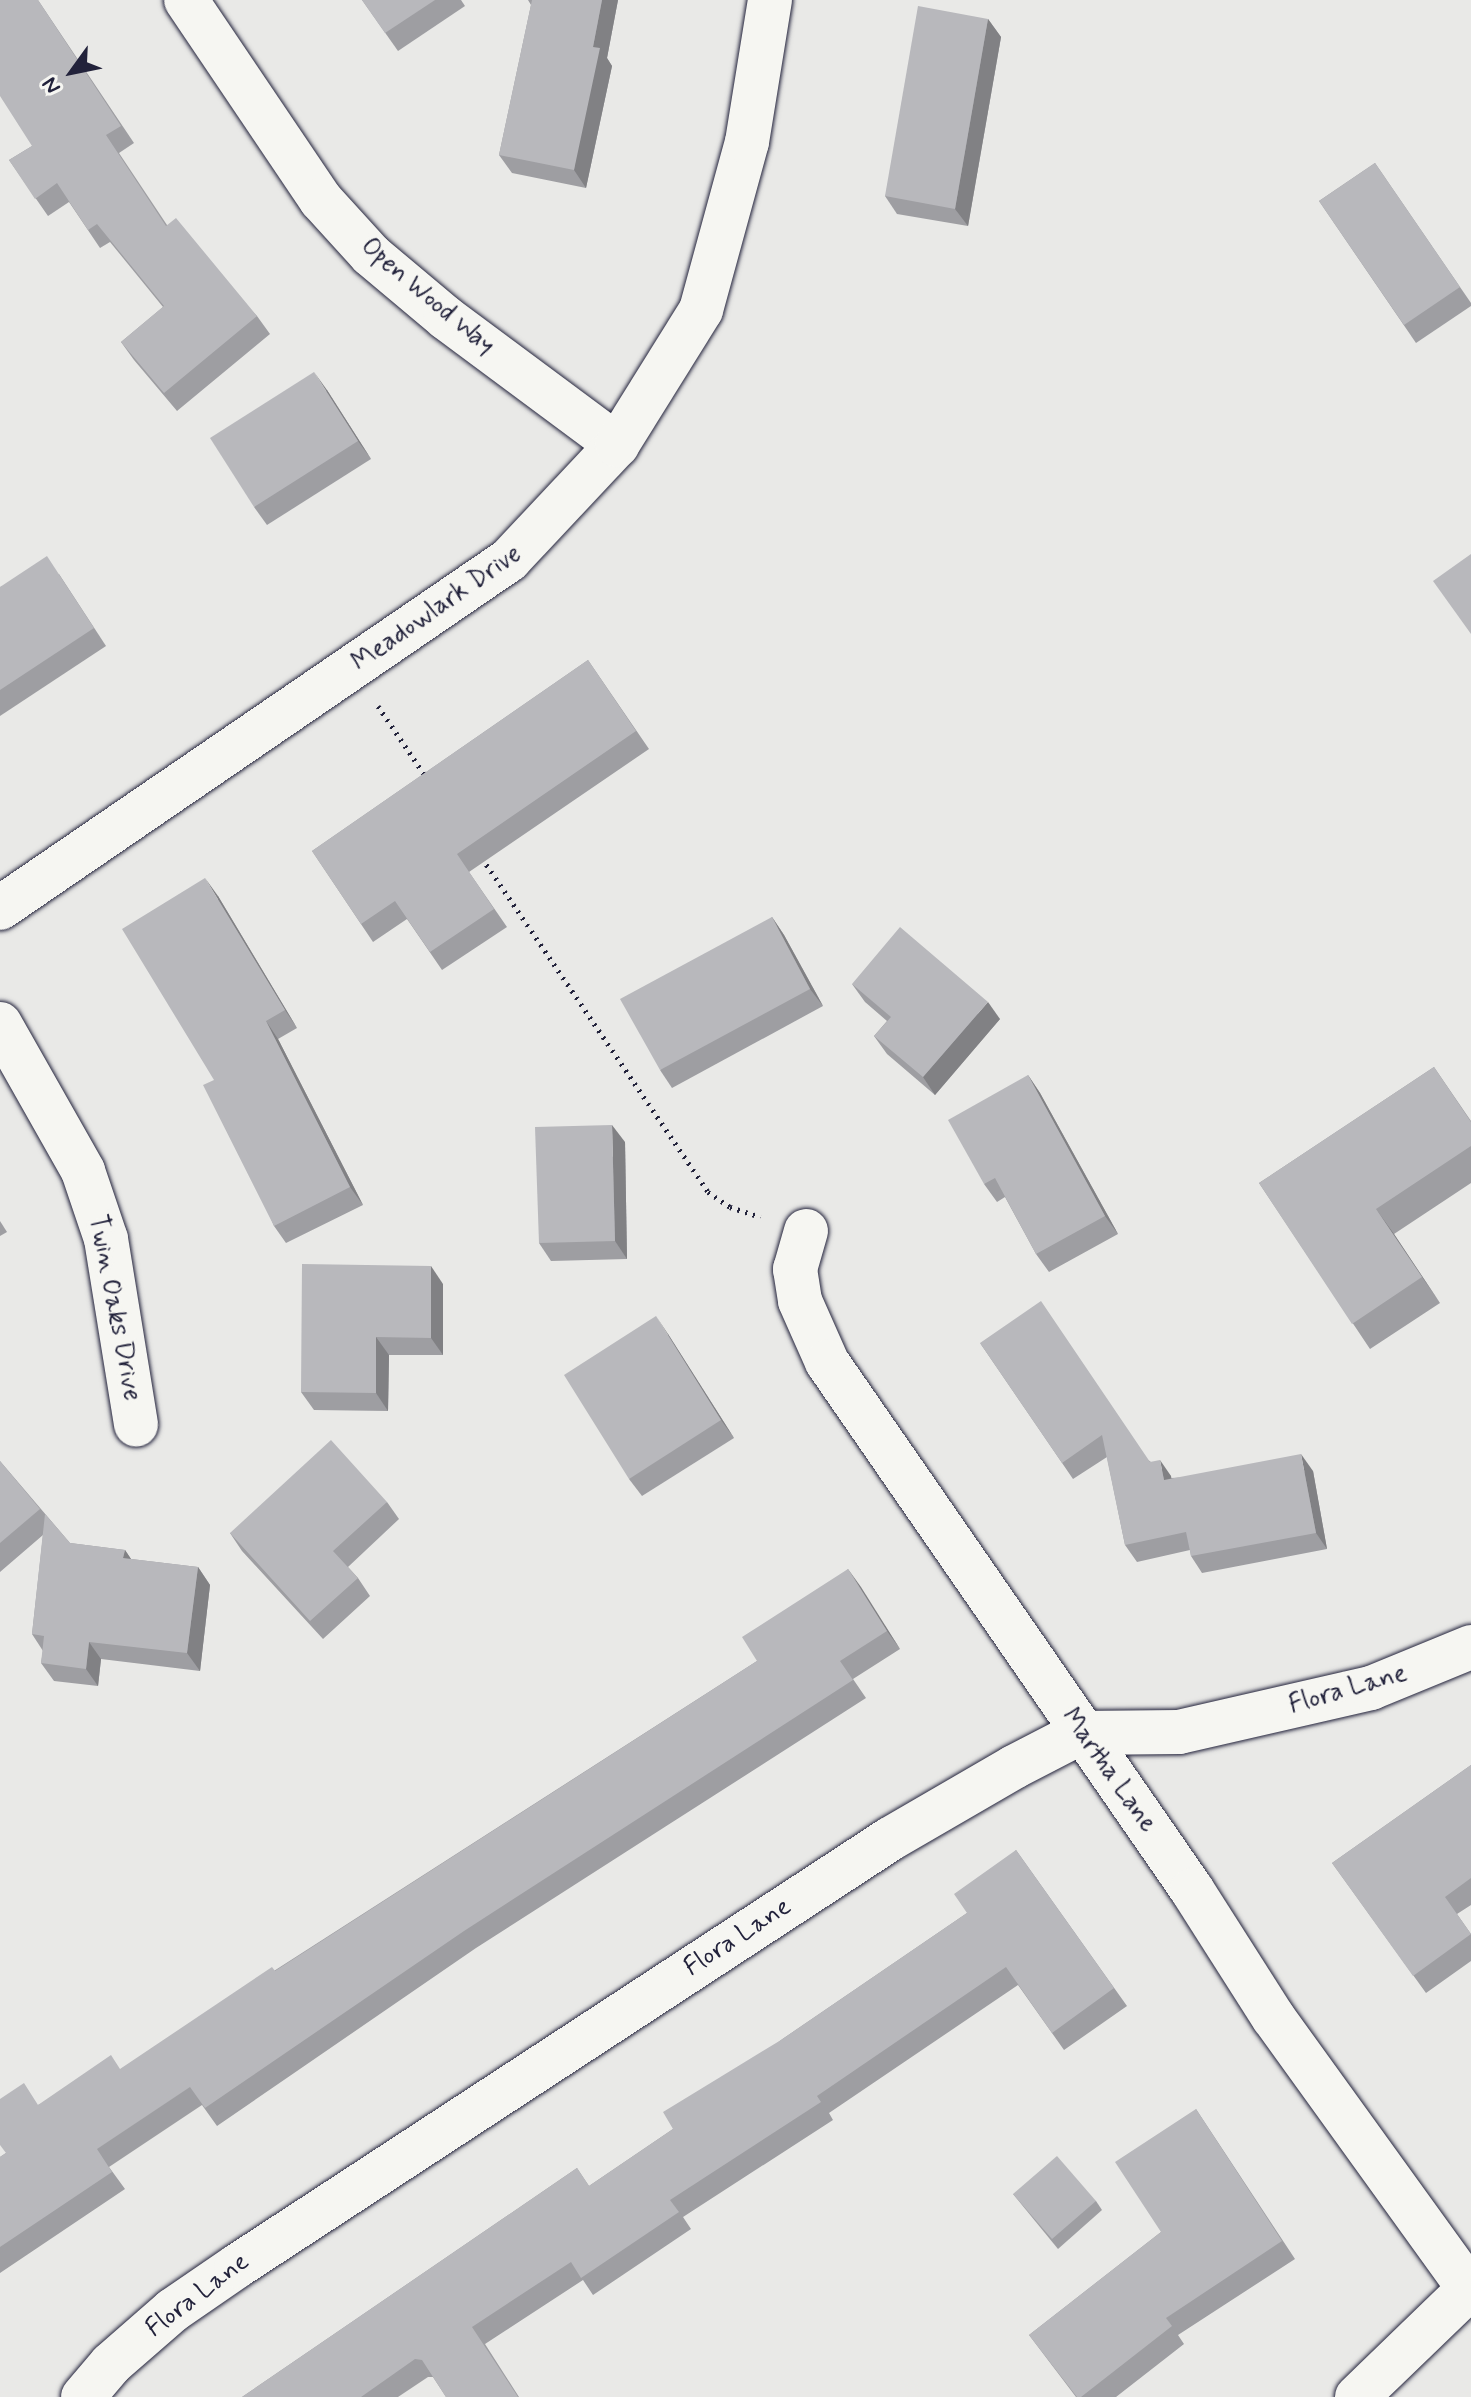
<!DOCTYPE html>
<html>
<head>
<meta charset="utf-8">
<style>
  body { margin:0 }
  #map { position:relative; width:1471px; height:2397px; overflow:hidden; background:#e9e9e7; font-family:Mynerve,sans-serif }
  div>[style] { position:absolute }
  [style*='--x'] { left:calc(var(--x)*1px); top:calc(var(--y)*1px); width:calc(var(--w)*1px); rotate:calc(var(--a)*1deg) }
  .path>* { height:5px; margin-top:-2.5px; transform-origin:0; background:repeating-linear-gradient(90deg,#22223b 0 2px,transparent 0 8px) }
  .roads { filter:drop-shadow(0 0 2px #22223b) drop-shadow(0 0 2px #22223b) }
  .minor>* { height:44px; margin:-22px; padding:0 22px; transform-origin:22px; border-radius:22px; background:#f6f6f2 }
  .wall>* { inset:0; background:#9e9ea2 }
  .shaded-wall>* { inset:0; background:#818184 }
  .building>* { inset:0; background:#b8b8bc }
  span { translate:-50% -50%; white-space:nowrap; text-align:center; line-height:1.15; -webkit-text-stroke:7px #f6f6f2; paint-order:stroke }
  .street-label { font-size:26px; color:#22223b }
  .north { position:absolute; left:32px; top:32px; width:80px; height:80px; -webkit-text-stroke:6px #f6f6f2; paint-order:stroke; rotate:237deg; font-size:22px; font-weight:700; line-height:32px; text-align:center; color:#22223b }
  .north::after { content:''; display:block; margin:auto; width:28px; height:36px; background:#22223b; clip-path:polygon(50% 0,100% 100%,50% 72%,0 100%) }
</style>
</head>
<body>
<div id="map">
  <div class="path">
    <div style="--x:378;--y:706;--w:86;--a:55.9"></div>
    <div style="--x:482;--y:858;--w:403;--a:55.9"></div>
    <div style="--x:708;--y:1192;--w:27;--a:34"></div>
    <div style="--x:730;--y:1207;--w:32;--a:18"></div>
  </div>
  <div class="roads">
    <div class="minor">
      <div style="--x:186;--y:0;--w:241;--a:56"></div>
      <div style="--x:321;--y:200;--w:74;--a:47.7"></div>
      <div style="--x:371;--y:255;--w:98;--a:40"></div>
      <div style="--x:446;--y:318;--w:213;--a:36.6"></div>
      <div style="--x:0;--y:908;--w:617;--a:-34.36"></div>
      <div style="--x:509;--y:560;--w:158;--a:-46.8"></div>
      <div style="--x:617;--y:445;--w:159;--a:-58.1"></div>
      <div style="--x:701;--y:310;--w:174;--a:-74.7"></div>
      <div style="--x:747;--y:142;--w:144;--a:-80.8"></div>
      <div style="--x:0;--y:1024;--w:169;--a:60.5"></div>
      <div style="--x:83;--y:1171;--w:72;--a:71.3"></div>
      <div style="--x:106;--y:1239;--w:188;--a:80.8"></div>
      <div style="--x:806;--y:1231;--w:40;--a:106"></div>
      <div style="--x:795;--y:1269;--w:32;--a:81"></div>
      <div style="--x:800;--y:1301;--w:67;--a:66.1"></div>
      <div style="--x:827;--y:1362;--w:642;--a:55.34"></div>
      <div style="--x:1192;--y:1890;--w:151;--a:57.5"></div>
      <div style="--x:1273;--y:2017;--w:339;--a:54.2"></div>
      <div style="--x:83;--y:2397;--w:43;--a:-49.7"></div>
      <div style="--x:111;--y:2364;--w:82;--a:-41.1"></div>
      <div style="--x:173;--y:2310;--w:78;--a:-34.5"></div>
      <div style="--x:237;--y:2266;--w:780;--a:-33.18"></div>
      <div style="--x:890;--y:1839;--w:143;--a:-30.1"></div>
      <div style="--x:1014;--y:1767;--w:74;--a:-27.3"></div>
      <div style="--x:1080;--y:1733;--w:99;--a:-0.6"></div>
      <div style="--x:1179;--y:1732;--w:197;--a:-12.9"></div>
      <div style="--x:1371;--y:1688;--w:108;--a:-22.3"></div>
      <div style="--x:1357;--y:2397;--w:156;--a:-44"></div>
    </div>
  </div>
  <div class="wall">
    <div style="clip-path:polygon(38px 0,134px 143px,119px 153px,167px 225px,257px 316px,270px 334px,177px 411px,134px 360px,121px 342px,163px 307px,110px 242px,100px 248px,69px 202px,48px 216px,9px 160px,32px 146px)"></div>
    <div style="clip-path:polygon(362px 0,461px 0,465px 6px,398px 51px)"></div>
    <div style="clip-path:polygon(528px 0,618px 0,607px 58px,612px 66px,586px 188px,512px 173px,499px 155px,531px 5px)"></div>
    <div style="clip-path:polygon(988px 19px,1001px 37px,968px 226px,897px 214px,885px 196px)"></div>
    <div style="clip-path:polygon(1375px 163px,1471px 303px,1471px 306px,1416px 343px,1319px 201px)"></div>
    <div style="clip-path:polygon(327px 390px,371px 459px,267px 525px,254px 507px)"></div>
    <div style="clip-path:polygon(59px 574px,106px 646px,0 716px,0 587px)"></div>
    <div style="clip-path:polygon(588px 660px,649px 749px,469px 872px,507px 927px,442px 970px,407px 919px,373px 942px,312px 851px)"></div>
    <div style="clip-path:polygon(218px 896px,297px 1028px,278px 1039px,363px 1205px,286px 1243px,274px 1226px,214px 1080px)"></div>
    <div style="clip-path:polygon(772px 917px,784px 935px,823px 1006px,672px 1088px,660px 1070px)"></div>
    <div style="clip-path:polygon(852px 984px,1000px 1019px,935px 1095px,887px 1054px,874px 1036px,887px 1021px,865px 1002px)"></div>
    <div style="clip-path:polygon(1434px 1067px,1471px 1121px,1471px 1183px,1394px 1234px,1440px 1303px,1370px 1349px,1259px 1183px)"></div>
    <div style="clip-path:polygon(1028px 1075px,1040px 1093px,1118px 1234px,1049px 1272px,1036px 1254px,1005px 1197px,997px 1202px,984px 1184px)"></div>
    <div style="clip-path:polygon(625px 1142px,627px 1259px,551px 1261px,539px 1243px)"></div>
    <div style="clip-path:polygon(0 1221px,7px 1232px,0 1236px)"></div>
    <div style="clip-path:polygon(443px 1284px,443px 1355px,389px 1355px,388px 1411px,314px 1410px,301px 1392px)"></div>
    <div style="clip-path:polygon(668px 1334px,734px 1438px,642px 1496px,629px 1479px)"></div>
    <div style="clip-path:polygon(980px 1343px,1151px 1462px,1171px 1476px,1171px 1478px,1313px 1471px,1327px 1549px,1202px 1573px,1191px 1556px,1190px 1550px,1137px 1562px,1125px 1545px,1107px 1457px,1073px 1479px)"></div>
    <div style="clip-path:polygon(0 1461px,70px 1543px,125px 1550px,131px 1559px,198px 1567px,210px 1585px,200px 1671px,101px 1659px,98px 1686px,54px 1681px,41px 1663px,43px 1651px,32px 1634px,43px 1535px,0 1572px)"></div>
    <div style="clip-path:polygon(387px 1502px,399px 1519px,348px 1567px,358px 1578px,370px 1596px,323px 1639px,242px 1551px,230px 1533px)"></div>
    <div style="clip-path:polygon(848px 1569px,900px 1649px,853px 1679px,866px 1698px,476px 1948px,217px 2126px,202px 2105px,109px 2167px,125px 2189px,0 2273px,0 2157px,6px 2153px,38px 2105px,121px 2069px,757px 1661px)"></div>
    <div style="clip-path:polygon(1471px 1765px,1471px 1905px,1457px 1914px,1471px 1934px,1471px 1961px,1426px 1993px,1332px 1863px)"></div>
    <div style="clip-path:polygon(1016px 1850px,1127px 2006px,1064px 2050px,1018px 1985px,829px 2113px,833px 2120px,683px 2217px,691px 2229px,593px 2295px,583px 2280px,485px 2344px,519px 2397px,446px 2397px,433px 2377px,428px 2377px,398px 2397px,242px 2397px,577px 2168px,589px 2186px,673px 2129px,781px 2040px,967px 1913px)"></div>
    <div style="clip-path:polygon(1196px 2109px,1295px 2259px,1178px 2335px,1184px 2344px,1116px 2397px,1076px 2397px,1029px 2335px,1161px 2232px)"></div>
    <div style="clip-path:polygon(1013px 2194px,1096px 2201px,1102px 2210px,1058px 2249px)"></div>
  </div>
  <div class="shaded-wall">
    <div style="clip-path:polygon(602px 0,618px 0,607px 58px,612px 66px,586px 188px,574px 170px,593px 47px)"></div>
    <div style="clip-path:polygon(988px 19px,1001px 37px,968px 226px,955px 209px)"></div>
    <div style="clip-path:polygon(314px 372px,327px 390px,371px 459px,358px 441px)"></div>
    <div style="clip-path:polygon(205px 878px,218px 896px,297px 1028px,285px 1010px)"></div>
    <div style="clip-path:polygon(772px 917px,784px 935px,823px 1006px,810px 989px)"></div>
    <div style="clip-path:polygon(988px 1002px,1000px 1019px,935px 1095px,923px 1077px)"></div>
    <div style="clip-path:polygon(266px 1021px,278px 1039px,363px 1205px,350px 1187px)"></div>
    <div style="clip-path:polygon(1028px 1075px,1040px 1093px,1118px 1234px,1105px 1216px)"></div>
    <div style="clip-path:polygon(612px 1125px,625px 1142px,627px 1259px,615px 1241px)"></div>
    <div style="clip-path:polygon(1376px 1209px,1394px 1234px,1440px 1303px,1422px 1277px)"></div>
    <div style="clip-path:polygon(431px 1266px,443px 1284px,443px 1355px,431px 1338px)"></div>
    <div style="clip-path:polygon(656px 1316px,668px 1334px,734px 1438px,721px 1420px)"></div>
    <div style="clip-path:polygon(376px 1337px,389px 1355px,388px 1411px,376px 1393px)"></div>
    <div style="clip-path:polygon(1301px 1454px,1313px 1471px,1327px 1549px,1316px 1533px)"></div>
    <div style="clip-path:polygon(1160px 1460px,1171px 1476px,1175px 1496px,1164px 1480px)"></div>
    <div style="clip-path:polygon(125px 1550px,137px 1568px,123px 1558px)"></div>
    <div style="clip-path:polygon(198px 1567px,210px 1585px,200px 1671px,187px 1653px)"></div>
    <div style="clip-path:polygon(848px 1569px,861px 1587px,900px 1649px,887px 1631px)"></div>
    <div style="clip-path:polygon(89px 1642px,101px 1659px,98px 1686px,86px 1669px)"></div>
  </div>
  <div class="building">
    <div style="clip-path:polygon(0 0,38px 0,121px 126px,106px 135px,166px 226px,176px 218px,257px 316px,164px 393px,121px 342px,164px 306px,97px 224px,88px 230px,57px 183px,35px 199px,9px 160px,32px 146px,0 96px)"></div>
    <div style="clip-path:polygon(362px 0,435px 0,385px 33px)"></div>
    <div style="clip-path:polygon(532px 0,602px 0,593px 47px,600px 48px,574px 170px,499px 155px)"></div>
    <div style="clip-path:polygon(918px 6px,988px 19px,955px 209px,885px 196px)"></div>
    <div style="clip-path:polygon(1375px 163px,1460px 287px,1404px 325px,1319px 201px)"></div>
    <div style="clip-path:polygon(314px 372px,358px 441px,254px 507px,210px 438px)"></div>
    <div style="clip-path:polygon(1471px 554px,1471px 634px,1433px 581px)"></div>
    <div style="clip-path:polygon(47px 556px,94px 628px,0 690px,0 587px)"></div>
    <div style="clip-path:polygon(588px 660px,636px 731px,457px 854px,494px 909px,430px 952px,395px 901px,361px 924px,312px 851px)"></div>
    <div style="clip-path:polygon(205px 878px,285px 1010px,266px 1021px,350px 1187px,274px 1226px,203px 1085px,214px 1080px,122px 929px)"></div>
    <div style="clip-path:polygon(772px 917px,810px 989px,660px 1070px,620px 999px)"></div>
    <div style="clip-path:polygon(900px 927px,988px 1002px,923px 1077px,874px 1036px,891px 1017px,852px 984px)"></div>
    <div style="clip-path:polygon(1434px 1067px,1471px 1122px,1471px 1146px,1376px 1209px,1422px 1277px,1352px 1324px,1259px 1183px)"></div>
    <div style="clip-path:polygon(1028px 1075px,1105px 1216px,1036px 1254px,995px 1178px,984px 1184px,948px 1120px)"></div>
    <div style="clip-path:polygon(612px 1125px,615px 1241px,539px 1243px,535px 1127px)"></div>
    <div style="clip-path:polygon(302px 1264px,431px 1266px,431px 1338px,376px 1337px,376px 1393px,301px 1392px)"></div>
    <div style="clip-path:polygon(1041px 1301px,1150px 1462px,1160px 1460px,1164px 1480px,1301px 1454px,1316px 1533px,1191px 1556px,1186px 1532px,1125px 1545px,1102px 1435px,1062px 1463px,980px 1343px)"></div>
    <div style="clip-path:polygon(656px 1316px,721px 1420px,629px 1479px,564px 1375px)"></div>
    <div style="clip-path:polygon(331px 1440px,387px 1502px,333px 1551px,358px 1578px,310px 1621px,230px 1533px)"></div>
    <div style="clip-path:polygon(0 1461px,40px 1509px,0 1543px)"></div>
    <div style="clip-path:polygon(45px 1514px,70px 1543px,125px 1550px,123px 1558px,198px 1567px,187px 1653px,89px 1642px,86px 1669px,41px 1663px,44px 1636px,32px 1634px)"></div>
    <div style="clip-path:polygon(848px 1569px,887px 1631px,840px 1661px,853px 1680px,464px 1931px,205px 2108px,190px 2087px,97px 2149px,112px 2172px,0 2247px,0 2157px,6px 2153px,0 2145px,0 2099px,24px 2083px,38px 2105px,111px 2055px,120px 2069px,272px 1967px,275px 1971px,757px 1661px,742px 1637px)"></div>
    <div style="clip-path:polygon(1471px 1765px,1471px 1878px,1445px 1897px,1471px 1934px,1413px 1976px,1332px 1863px)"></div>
    <div style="clip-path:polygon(1016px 1850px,1114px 1988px,1052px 2033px,1006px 1967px,817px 2096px,821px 2102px,670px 2200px,679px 2212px,581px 2278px,571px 2262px,472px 2327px,518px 2397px,446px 2397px,422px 2360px,415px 2359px,361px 2397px,242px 2397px,577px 2168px,589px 2186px,673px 2129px,663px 2112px,781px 2040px,967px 1913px,954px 1894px)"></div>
    <div style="clip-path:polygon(1196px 2109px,1282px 2241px,1166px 2318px,1172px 2326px,1081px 2397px,1077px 2397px,1029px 2335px,1161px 2232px,1115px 2162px)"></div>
    <div style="clip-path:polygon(1057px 2156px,1096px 2201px,1052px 2239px,1013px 2194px)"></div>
  </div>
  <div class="street-label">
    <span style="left:427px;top:297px;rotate:40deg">Open Wood Way</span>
    <span style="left:437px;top:609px;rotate:-35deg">Meadowlark Drive</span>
    <span style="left:114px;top:1308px;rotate:79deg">Twin Oaks Drive</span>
    <span style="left:1348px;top:1690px;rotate:-16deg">Flora Lane</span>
    <span style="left:1108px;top:1771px;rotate:55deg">Martha Lane</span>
    <span style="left:738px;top:1938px;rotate:-33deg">Flora Lane</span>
    <span style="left:198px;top:2296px;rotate:-37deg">Flora Lane</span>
  </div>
  <div class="north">N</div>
</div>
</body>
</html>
